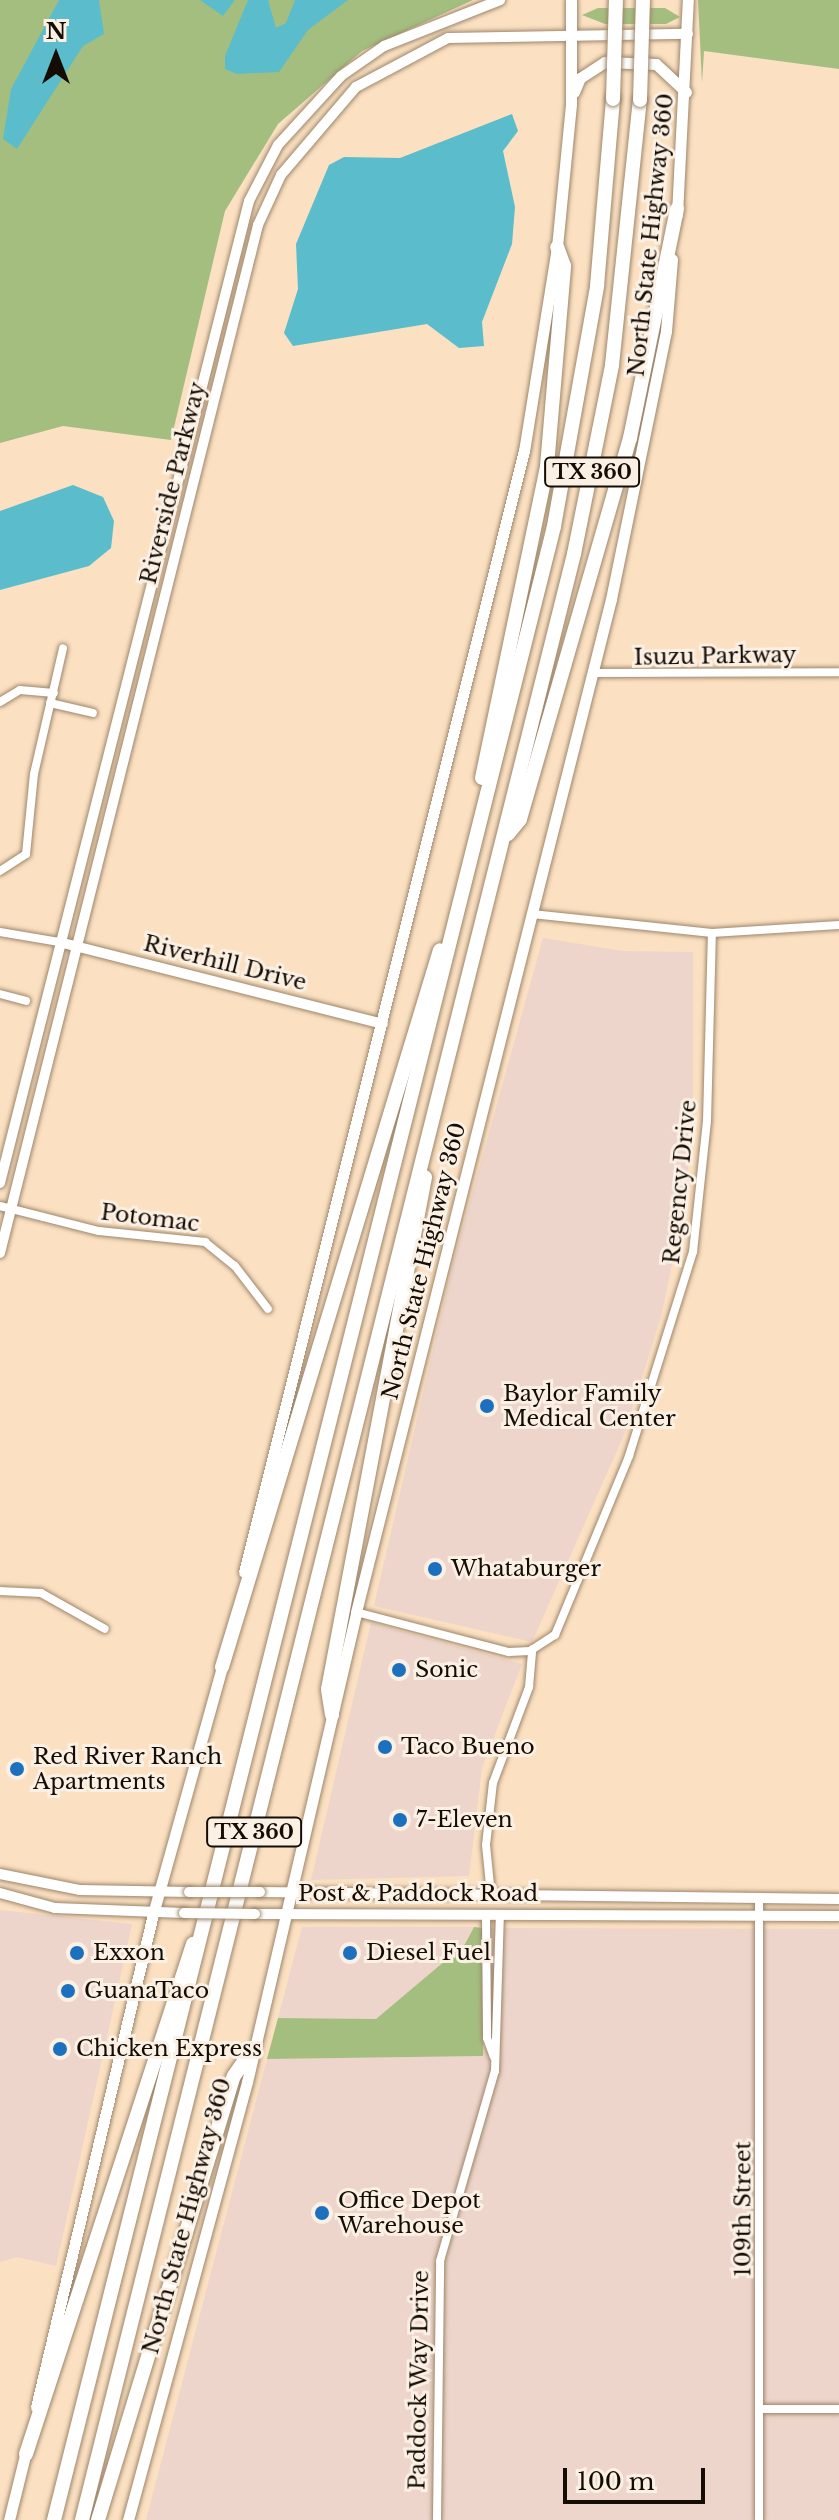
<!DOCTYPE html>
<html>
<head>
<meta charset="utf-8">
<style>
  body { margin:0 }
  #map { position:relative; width:839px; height:2520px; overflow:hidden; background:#fbe0c2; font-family:"Libre Baskerville",serif }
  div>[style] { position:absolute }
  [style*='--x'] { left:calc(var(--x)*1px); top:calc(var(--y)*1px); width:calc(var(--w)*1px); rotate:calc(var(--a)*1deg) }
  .commercial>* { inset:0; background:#edd5cb }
  .green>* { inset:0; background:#a4be80 }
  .water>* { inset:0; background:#5bbccc }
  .roads { filter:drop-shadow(0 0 2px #9e866a) drop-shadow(0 0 2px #9e866a) }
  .minor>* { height:8px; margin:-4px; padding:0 4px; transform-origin:4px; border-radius:4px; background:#fff }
  .tertiary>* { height:10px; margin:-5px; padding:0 5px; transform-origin:5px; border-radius:5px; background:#fff }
  .secondary>* { height:11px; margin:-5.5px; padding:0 5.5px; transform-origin:5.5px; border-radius:5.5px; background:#fff }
  .motorway>* { height:14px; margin:-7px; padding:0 7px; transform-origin:7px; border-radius:7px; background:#fff }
  .bridges { filter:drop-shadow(0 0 2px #9e866a) drop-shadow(0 0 2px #9e866a) }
  .tertiary-bridge>* { height:10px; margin:-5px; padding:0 5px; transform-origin:5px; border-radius:5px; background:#fff }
  .motorway-bridge>* { height:14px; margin:-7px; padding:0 7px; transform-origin:7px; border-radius:7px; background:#fff }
  .dots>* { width:22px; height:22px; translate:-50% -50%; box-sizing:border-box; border:4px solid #fbf0e4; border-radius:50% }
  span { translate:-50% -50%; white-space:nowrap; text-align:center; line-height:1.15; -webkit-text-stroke:6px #fbf0e4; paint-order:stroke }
  .shield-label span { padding:2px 6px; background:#fbf0e4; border:2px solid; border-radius:6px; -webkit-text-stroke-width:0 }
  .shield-label { font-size:20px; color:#150c04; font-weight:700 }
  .street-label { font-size:22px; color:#150c04 }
  .poi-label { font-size:22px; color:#150c04 }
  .left { translate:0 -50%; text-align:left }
  .north { position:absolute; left:16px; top:16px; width:80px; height:80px; -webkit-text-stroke:6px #fbf0e4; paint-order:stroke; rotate:0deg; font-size:22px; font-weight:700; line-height:32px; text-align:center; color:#150c04 }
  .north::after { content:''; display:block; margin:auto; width:28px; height:36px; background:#150c04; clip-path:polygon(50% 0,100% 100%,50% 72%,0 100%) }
  .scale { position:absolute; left:563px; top:2468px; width:142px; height:36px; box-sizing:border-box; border:4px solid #150c04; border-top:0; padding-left:10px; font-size:24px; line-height:28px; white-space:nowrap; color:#150c04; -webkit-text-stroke:6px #fbf0e4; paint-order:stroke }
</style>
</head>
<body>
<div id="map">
  <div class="commercial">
    <div style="clip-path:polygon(543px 938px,623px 951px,693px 952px,693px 1092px,686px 1196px,662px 1313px,624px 1435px,532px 1642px,374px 1606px,453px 1263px)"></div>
    <div style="clip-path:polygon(371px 1623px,522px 1664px,482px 1768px,469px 1876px,311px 1880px)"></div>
    <div style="clip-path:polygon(0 1910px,132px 1924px,56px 2266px,17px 2257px,0 2262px)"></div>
    <div style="clip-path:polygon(302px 1927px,474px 1927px,465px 1944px,376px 2019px,278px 2018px)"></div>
    <div style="clip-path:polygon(482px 1928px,839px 1929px,839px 2520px,146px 2520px,267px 2059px,482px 2056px)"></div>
  </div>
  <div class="green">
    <div style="clip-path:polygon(0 0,473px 0,362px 51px,278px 124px,225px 211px,171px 440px,63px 426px,0 443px)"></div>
    <div style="clip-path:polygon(698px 0,839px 0,839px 69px,704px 51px,702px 83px)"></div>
    <div style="clip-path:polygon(598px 8px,665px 8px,680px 17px,666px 24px,605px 24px,582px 15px)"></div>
    <div style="clip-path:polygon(474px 1927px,482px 1928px,483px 2056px,267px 2059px,278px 2018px,376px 2019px,465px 1944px)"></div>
  </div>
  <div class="water">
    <div style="clip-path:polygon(59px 0,99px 0,104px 34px,83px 46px,17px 149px,3px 139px,11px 89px)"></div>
    <div style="clip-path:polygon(200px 0,235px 0,223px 16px)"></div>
    <div style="clip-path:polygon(248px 0,268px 0,276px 28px,286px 23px,295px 0,348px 0,308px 30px,279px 72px,237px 74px,225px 69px,225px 56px)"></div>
    <div style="clip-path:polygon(512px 114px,518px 131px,503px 151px,515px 207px,512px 244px,482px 322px,484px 346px,459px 348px,427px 324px,293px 346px,284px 333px,298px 289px,296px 244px,329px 165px,344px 157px,400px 158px)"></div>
    <div style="clip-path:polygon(73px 485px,103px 497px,114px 521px,111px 548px,89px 566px,0 590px,0 511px)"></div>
  </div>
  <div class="roads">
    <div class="minor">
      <div style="--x:593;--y:673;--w:246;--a:-0.2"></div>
      <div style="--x:0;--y:702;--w:23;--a:-31"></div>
      <div style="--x:20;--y:690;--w:34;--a:5"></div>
      <div style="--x:50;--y:703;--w:44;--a:13.1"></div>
      <div style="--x:0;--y:871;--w:31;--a:-33"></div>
      <div style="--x:26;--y:854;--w:80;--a:-84.3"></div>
      <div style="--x:34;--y:774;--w:129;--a:-77"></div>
      <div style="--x:532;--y:914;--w:181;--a:6"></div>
      <div style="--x:712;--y:933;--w:127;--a:-3.6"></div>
      <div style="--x:0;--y:932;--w:60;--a:9.6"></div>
      <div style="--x:0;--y:994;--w:27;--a:15"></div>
      <div style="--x:0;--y:1206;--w:102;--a:14.2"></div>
      <div style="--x:99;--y:1231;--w:107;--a:5.9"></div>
      <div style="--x:205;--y:1242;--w:38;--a:39"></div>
      <div style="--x:235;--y:1266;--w:54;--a:52.5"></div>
      <div style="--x:0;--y:1591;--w:41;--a:2.8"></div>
      <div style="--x:41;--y:1593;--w:73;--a:29.4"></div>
      <div style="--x:356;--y:1612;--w:158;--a:14.7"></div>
      <div style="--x:509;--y:1652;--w:21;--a:-3"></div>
      <div style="--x:530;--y:1651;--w:30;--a:-33"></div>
      <div style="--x:555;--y:1635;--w:194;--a:-67.5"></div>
      <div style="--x:629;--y:1456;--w:214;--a:-72.6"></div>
      <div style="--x:693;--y:1252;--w:132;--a:-83.9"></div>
      <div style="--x:707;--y:1121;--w:188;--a:-88.5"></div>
      <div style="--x:491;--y:1895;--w:50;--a:-95.7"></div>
      <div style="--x:486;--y:1845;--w:62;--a:-83.6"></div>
      <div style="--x:493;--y:1783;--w:103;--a:-69.4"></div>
      <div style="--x:529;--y:1687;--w:38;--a:-85"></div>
      <div style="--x:486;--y:1915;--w:123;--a:89.5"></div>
      <div style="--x:487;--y:2038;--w:20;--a:70"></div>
      <div style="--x:759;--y:2409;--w:80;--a:0"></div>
      <div style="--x:437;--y:2520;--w:259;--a:-89.3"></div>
      <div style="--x:440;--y:2261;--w:198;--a:-73.9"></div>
      <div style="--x:495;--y:2071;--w:157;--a:-88.2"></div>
      <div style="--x:759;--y:2520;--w:621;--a:-90"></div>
    </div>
    <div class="tertiary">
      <div style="--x:59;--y:942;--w:334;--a:14.2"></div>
      <div style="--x:0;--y:1183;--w:1013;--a:-75.77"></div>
      <div style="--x:249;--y:201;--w:63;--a:-62.6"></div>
      <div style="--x:278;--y:145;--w:93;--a:-47.6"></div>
      <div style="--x:341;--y:76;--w:52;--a:-34.9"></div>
      <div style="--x:384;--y:46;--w:125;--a:-21.6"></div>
      <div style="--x:0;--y:1253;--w:1060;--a:-75.91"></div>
      <div style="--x:258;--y:225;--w:55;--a:-65.3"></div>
      <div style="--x:281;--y:175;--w:116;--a:-49.6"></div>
      <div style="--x:356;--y:87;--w:104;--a:-28"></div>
      <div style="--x:448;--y:38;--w:240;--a:-1"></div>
      <div style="--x:0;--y:1874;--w:82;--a:11.3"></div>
      <div style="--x:80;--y:1890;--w:109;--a:1.1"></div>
      <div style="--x:260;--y:1892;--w:579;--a:0.69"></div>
      <div style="--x:0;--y:1893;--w:57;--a:15.3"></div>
      <div style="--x:55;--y:1908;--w:129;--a:2.2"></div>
      <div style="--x:255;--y:1914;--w:584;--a:0.2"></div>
    </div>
    <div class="secondary">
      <div style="--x:574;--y:92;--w:15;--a:-67"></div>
      <div style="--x:580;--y:78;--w:30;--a:-33"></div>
      <div style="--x:605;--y:62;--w:51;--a:2.2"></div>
      <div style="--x:656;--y:64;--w:41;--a:43"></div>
      <div style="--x:677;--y:214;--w:214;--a:-87.1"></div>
      <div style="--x:244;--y:1572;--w:1155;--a:-75.98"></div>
      <div style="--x:524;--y:451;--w:207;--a:-80.8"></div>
      <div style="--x:557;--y:247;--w:144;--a:-84.4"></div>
      <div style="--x:571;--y:104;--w:104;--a:-90"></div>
      <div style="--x:36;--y:2407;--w:507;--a:-76.65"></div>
      <div style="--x:153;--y:1914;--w:265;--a:-74.4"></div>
      <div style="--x:9;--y:2520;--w:75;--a:-76.1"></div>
      <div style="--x:128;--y:2520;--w:454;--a:-74.8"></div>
      <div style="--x:247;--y:2082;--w:482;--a:-76.9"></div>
      <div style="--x:356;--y:1612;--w:1045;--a:-75.87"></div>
      <div style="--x:611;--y:599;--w:274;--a:-78.4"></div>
      <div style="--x:666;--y:331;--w:72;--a:-85.2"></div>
    </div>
    <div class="motorway">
      <div style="--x:482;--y:778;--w:319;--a:-78.2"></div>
      <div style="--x:547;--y:466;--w:201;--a:-85.1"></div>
      <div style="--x:564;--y:266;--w:20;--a:-110"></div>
      <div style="--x:508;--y:834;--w:19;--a:-51"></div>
      <div style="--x:520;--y:819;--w:397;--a:-73.9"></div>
      <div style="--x:630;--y:438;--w:234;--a:-78.4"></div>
      <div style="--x:222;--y:1667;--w:749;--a:-73.09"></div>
      <div style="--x:332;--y:1715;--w:26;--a:-99"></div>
      <div style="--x:328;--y:1689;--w:521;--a:-79.27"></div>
      <div style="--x:26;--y:2454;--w:537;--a:-71.87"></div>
      <div style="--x:54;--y:2520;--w:2056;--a:-75.92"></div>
      <div style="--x:554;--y:526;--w:244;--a:-79.8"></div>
      <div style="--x:597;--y:286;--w:188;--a:-85.1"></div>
      <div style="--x:82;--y:2520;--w:2027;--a:-75.95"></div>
      <div style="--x:574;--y:554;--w:193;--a:-78.6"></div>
      <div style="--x:612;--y:365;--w:266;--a:-84"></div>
      <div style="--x:98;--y:2520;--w:464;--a:-73"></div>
      <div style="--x:234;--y:2076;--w:27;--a:-56"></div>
    </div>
  </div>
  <div class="bridges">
    <div class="tertiary-bridge">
      <div style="--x:189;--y:1892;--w:71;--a:0"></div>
      <div style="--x:184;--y:1913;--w:71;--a:0.8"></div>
    </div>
    <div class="motorway-bridge">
      <div style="--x:613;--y:99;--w:99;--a:-88.3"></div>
      <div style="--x:640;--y:100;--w:100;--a:-88.3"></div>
    </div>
  </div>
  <div class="dots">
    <div style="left:487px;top:1406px;background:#1d70be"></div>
    <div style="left:435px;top:1569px;background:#1d70be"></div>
    <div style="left:399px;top:1670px;background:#1d70be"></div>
    <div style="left:385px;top:1747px;background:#1d70be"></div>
    <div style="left:17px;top:1769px;background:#1d70be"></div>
    <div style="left:400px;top:1820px;background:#1d70be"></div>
    <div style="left:77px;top:1953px;background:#1d70be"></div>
    <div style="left:350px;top:1953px;background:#1d70be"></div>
    <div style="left:68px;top:1991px;background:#1d70be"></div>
    <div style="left:60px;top:2049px;background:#1d70be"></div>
    <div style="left:322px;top:2213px;background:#1d70be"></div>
  </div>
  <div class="shield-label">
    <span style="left:592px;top:472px">TX 360</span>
    <span style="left:254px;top:1832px">TX 360</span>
  </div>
  <div class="street-label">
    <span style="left:651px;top:235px;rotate:-84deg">North State Highway 360</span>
    <span style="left:173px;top:483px;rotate:-76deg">Riverside Parkway</span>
    <span style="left:715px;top:656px;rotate:-1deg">Isuzu Parkway</span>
    <span style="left:225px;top:963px;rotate:14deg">Riverhill Drive</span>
    <span style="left:680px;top:1182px;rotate:-84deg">Regency Drive</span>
    <span style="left:150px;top:1218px;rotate:7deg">Potomac</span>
    <span style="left:424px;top:1261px;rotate:-76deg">North State Highway 360</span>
    <span style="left:418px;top:1894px">Post &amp; Paddock Road</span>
    <span style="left:743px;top:2209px;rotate:-90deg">109th Street</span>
    <span style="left:187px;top:2216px;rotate:-75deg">North State Highway 360</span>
    <span style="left:419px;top:2380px;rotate:-89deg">Paddock Way Drive</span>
  </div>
  <div class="poi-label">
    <span class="left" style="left:503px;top:1406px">Baylor Family<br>Medical Center</span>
    <span class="left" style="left:451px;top:1569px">Whataburger</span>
    <span class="left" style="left:415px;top:1670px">Sonic</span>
    <span class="left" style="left:401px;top:1747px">Taco Bueno</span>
    <span class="left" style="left:33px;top:1769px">Red River Ranch<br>Apartments</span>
    <span class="left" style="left:416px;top:1820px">7-Eleven</span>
    <span class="left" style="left:93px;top:1953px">Exxon</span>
    <span class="left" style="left:366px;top:1953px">Diesel Fuel</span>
    <span class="left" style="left:84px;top:1991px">GuanaTaco</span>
    <span class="left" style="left:76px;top:2049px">Chicken Express</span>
    <span class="left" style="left:338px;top:2213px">Office Depot<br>Warehouse</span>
  </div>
  <div class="north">N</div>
  <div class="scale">100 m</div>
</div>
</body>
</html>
